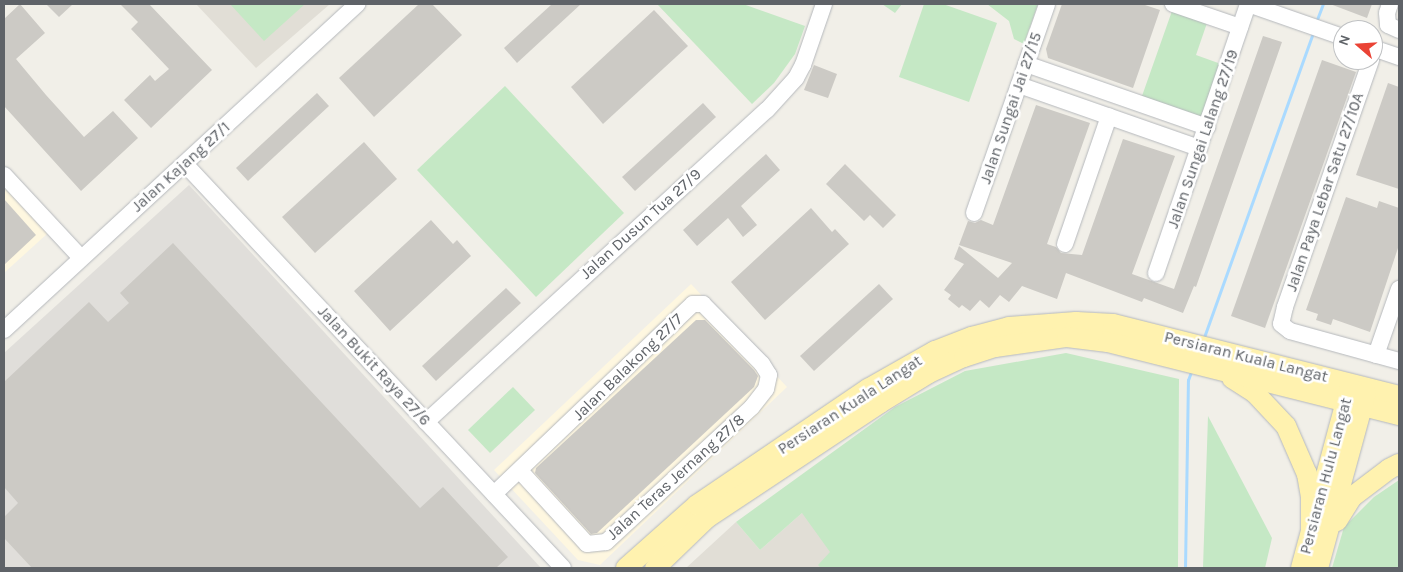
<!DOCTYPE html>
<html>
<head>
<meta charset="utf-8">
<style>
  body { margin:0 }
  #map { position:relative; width:1403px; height:572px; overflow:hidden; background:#f1efe8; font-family:Karla,sans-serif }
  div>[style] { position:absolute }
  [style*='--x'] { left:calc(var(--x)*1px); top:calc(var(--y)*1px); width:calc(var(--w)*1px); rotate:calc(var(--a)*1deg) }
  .commercial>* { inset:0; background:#fef7e0 }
  .industrial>* { inset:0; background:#e0deda }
  .education>* { inset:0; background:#e1ded6 }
  .green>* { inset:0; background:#c5e8c5 }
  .stream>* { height:3px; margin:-1.5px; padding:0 1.5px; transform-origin:1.5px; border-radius:1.5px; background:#aadaff }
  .building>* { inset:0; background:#cccac5 }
  .roads { filter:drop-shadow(0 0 1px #b5b8bc) drop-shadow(0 0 1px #b5b8bc) }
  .minor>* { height:16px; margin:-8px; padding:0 8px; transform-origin:8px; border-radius:8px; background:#fff }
  .major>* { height:20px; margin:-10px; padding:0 10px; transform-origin:10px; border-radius:10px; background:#fff2af }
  span { translate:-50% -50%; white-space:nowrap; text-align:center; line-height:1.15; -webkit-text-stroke:5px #fff; paint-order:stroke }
  .street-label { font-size:16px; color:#5f6368 }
  .frame { position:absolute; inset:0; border:5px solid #5f6368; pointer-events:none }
  .north { position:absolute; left:1333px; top:20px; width:50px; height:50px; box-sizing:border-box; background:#fff; border:1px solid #bfc1c3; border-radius:50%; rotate:289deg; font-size:14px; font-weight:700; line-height:20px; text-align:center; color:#5f6368 }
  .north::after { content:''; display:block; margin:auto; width:18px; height:22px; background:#ea4335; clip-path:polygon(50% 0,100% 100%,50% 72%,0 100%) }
</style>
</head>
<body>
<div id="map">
  <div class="commercial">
    <div style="clip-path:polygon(4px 185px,48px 233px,4px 273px)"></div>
    <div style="clip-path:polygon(691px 284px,787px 387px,600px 565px,578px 560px,494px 470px)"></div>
  </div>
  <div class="industrial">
    <div style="clip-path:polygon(189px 185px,541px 568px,4px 568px,4px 353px)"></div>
  </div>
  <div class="education">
    <div style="clip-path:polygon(196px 4px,330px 4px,256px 68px)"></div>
    <div style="clip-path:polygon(802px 513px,1071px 568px,686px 568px,736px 522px,760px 550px)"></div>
  </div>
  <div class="green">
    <div style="clip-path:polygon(230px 4px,305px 4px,264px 41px)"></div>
    <div style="clip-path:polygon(657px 4px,743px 4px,805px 26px,795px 54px,774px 83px,752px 104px)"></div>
    <div style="clip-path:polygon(882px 4px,902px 4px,895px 13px)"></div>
    <div style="clip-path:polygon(924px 4px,943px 4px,997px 23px,969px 102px,899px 77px)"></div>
    <div style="clip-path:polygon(987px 4px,1038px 4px,1024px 44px,1014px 39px,1009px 21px)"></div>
    <div style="clip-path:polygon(1172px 11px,1207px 23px,1196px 55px,1221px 64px,1202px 117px,1142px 96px)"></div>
    <div style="clip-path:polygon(505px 86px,624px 213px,536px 297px,417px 170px)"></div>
    <div style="clip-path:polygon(1066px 353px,1179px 379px,1178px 568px,821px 568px,818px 565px,830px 552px,802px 513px,760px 550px,736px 522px,895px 407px,965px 371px)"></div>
    <div style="clip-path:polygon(513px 387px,535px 410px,490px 453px,468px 430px)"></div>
    <div style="clip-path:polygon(1208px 416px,1272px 538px,1265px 568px,1203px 568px)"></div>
    <div style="clip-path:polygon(1399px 480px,1399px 568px,1332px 568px,1344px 527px,1374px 497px)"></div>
  </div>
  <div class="stream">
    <div style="--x:1316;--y:22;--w:19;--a:-69"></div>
    <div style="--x:1203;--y:340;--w:326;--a:-70.3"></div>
    <div style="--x:1185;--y:568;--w:188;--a:-89.1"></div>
    <div style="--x:1188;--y:380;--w:12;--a:-70"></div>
  </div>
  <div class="building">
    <div style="clip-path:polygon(20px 4px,45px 33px,16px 59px,46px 95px,84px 137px,113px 111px,138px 138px,81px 191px,4px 106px,4px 19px)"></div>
    <div style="clip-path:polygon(46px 4px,73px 4px,59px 17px)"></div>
    <div style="clip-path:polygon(120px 4px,149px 4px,212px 70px,151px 128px,124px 100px,150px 75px,155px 81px,169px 69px,131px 29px,138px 22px)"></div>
    <div style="clip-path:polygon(419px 4px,432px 4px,462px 35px,374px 117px,339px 78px)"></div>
    <div style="clip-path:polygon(552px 4px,581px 4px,517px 63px,504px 48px)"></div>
    <div style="clip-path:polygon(1062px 4px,1142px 4px,1160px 10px,1133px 88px,1048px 58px,1046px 49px)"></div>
    <div style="clip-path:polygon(1330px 4px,1372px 4px,1367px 18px)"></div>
    <div style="clip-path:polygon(654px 10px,688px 46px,603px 124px,571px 87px)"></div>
    <div style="clip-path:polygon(1263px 36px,1282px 42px,1196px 287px,1194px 286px,1183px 313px,1144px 298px,1142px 302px,1066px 273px,1057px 299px,1022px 286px,1009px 302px,1000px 295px,989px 308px,980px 300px,970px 311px,962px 305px,959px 308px,948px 299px,951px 295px,944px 290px,964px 264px,954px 259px,959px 246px,998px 278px,1012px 263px,959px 245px,968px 221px,975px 223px,981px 220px,993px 225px,1036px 105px,1090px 123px,1047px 244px,1056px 247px,1061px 253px,1082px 255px,1123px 139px,1175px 156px,1132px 274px,1174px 289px)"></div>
    <div style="clip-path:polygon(1322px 60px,1356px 72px,1265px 328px,1231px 316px)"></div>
    <div style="clip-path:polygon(814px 65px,837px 74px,828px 98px,804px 90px)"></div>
    <div style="clip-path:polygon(1388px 83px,1399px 87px,1399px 189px,1356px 175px)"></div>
    <div style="clip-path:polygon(317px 93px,329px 106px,248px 181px,236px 168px)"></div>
    <div style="clip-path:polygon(703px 103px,716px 117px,635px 191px,622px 177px)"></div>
    <div style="clip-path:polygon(364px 142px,397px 179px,315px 253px,282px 217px)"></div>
    <div style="clip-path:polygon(766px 154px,780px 170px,741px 206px,757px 225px,743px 237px,728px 218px,697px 246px,683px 230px)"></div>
    <div style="clip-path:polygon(845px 164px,896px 215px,883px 228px,870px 215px,864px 221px,826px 184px)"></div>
    <div style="clip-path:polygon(1346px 197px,1377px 208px,1379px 201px,1399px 208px,1399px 245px,1370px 332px,1333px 319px,1331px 325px,1316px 320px,1318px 314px,1306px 310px)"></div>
    <div style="clip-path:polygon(4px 199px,36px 235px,4px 265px)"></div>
    <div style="clip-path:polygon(811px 208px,832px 232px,835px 229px,849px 244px,765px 320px,731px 282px)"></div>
    <div style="clip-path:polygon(431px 220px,453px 244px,457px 240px,471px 256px,390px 331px,354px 291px)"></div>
    <div style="clip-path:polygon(173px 243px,420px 508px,443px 487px,508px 557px,496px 568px,32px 568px,4px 538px,4px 517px,18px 503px,4px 487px,4px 382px,89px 302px,108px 322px,129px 303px,120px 293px)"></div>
    <div style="clip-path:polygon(879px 284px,893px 299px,814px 371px,800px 356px)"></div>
    <div style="clip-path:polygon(506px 288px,521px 303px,436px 381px,422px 366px)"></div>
    <div style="clip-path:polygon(696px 320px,705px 320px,754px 370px,758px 376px,754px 387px,597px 533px,591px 534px,535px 473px,536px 468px)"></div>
  </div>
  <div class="roads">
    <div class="minor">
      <div style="--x:1173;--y:4;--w:71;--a:18.9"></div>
      <div style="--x:1248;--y:4;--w:101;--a:19.2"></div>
      <div style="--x:1390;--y:4;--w:9;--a:108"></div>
      <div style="--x:1387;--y:13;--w:12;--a:85"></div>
      <div style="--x:1388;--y:25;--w:12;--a:24"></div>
      <div style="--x:1373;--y:48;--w:28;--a:19"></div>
      <div style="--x:1371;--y:60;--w:262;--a:109.2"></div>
      <div style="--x:1285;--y:307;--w:17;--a:103"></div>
      <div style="--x:1281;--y:324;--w:11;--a:38"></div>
      <div style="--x:1290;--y:331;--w:113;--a:15.4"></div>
      <div style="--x:1026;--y:64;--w:192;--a:19.2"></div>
      <div style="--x:1019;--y:85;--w:191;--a:19.3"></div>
      <div style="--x:185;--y:164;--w:553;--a:46.9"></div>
      <div style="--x:4;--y:175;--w:113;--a:47.1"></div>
      <div style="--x:974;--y:213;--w:221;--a:-70.7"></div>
      <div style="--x:1065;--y:244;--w:135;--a:-71"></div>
      <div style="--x:1156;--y:273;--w:284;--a:-71.1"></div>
      <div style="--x:4;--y:330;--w:481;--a:-42.7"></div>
      <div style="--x:1376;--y:355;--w:70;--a:-70.8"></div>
      <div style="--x:426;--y:422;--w:462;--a:-42.5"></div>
      <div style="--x:767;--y:110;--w:43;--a:-47.8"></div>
      <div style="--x:796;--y:78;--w:15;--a:-62"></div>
      <div style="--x:803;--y:65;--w:65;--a:-71"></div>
      <div style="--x:494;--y:494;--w:275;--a:-43.7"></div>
      <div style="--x:693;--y:304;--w:10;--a:0"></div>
      <div style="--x:703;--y:304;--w:84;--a:45.5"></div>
      <div style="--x:762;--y:364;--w:13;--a:58"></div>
      <div style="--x:769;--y:375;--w:14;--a:102"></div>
      <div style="--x:766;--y:389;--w:23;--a:128"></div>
      <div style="--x:752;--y:407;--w:199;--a:137.2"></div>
      <div style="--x:606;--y:542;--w:19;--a:174"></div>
      <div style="--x:587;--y:544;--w:99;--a:-132.5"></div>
    </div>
    <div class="major">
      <div style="--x:1232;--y:378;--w:27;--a:33"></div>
      <div style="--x:1255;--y:393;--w:45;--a:46.8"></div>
      <div style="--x:1286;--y:426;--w:52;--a:66.4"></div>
      <div style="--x:1307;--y:474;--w:23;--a:80"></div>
      <div style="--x:1311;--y:497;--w:35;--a:90"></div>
      <div style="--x:1337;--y:521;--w:28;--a:-58"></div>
      <div style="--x:1352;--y:497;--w:46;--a:-37.1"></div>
      <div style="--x:1389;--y:469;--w:11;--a:-27"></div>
      <div style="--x:626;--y:568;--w:95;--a:-41.6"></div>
      <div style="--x:697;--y:505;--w:207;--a:-34.2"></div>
      <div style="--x:868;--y:389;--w:77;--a:-29.6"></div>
      <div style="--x:935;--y:351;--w:40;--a:-21"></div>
      <div style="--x:972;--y:337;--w:38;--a:-15"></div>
      <div style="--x:1009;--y:327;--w:67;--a:-4.3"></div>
      <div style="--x:1076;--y:322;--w:37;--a:3"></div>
      <div style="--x:1113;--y:324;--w:295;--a:14.1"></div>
      <div style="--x:655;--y:568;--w:72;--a:-43.9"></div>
      <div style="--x:707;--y:518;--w:208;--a:-33.6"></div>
      <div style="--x:880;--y:403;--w:57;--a:-31.5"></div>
      <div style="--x:929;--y:373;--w:38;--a:-25"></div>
      <div style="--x:964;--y:357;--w:33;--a:-18"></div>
      <div style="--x:995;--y:347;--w:73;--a:-7.9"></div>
      <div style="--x:1067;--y:337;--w:41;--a:7"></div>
      <div style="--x:1108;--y:342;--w:300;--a:14.1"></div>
      <div style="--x:1301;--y:568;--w:188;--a:-74.9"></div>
      <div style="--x:1318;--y:568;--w:182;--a:-74.7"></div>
    </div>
  </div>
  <div class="street-label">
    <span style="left:1011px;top:108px;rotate:-71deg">Jalan Sungai Jai 27/15</span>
    <span style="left:1203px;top:139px;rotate:-71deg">Jalan Sungai Lalang 27/19</span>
    <span style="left:181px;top:167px;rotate:-42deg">Jalan Kajang 27/1</span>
    <span style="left:1325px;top:192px;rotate:-71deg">Jalan Paya Lebar Satu 27/10A</span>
    <span style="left:641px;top:224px;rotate:-42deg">Jalan Dusun Tua 27/9</span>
    <span style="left:1246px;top:357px;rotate:14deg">Persiaran Kuala Langat</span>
    <span style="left:374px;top:366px;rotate:47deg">Jalan Bukit Raya 27/6</span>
    <span style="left:628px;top:367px;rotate:-44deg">Jalan Balakong 27/7</span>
    <span style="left:850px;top:405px;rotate:-33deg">Persiaran Kuala Langat</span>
    <span style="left:1326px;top:476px;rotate:-75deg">Persiaran Hulu Langat</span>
    <span style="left:676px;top:477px;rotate:-42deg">Jalan Teras Jernang 27/8</span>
  </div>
  <div class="frame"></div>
  <div class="north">N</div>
</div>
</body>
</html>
